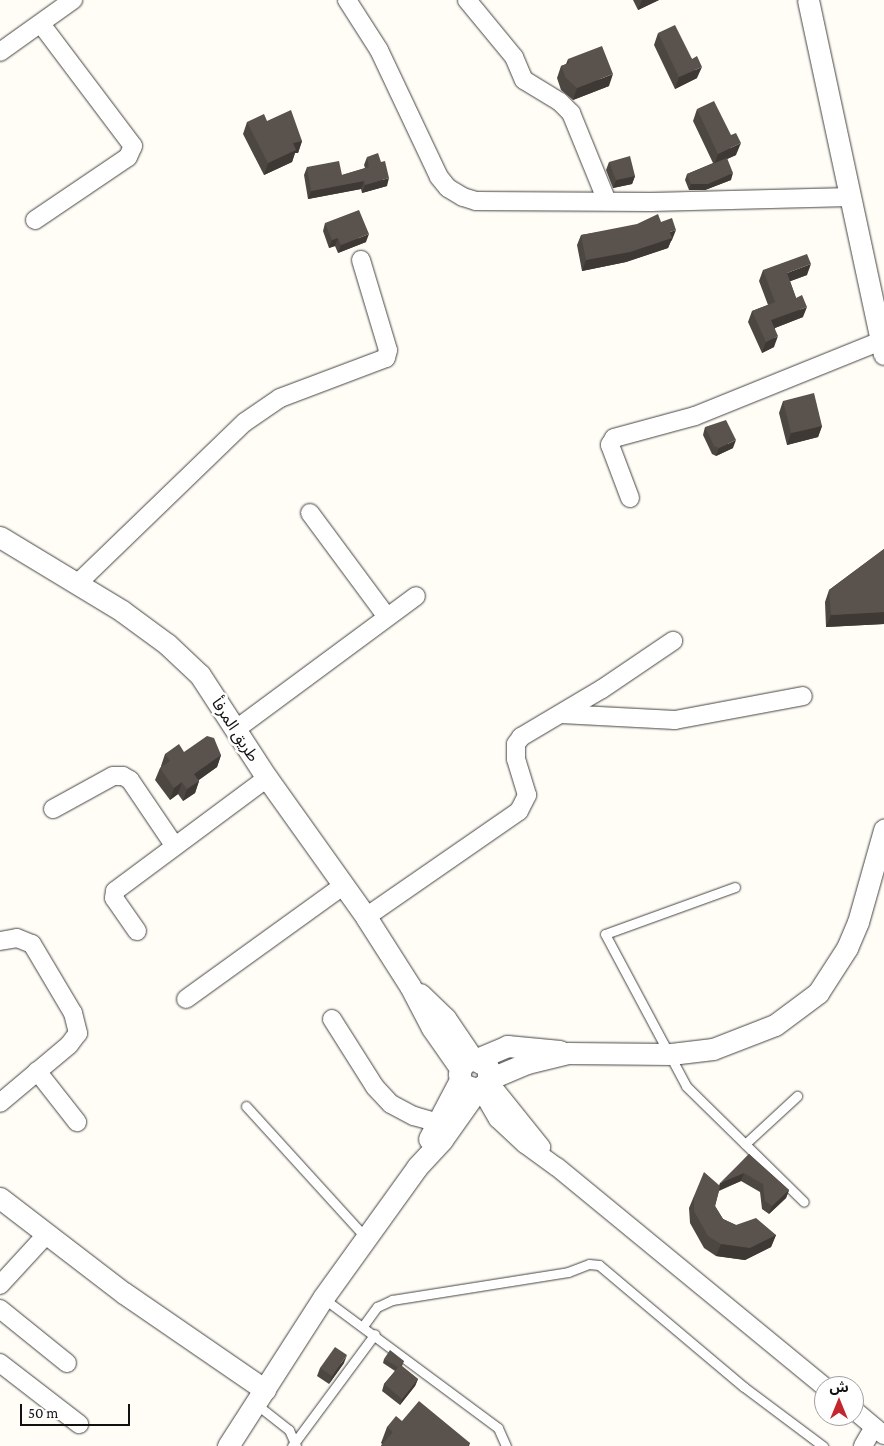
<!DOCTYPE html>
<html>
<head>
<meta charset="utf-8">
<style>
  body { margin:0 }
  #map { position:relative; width:884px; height:1446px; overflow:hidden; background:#fffdf5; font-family:"Crimson Pro","Noto Sans Arabic",serif }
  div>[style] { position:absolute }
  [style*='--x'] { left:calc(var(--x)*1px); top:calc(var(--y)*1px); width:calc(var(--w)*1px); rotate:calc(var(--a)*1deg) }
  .roads { filter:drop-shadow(0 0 1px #444) drop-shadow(0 0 1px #444) }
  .service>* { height:9px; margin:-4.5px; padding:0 4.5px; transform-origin:4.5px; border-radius:4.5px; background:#fff }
  .minor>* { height:18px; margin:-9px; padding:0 9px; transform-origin:9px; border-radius:9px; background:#fff }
  .tertiary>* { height:21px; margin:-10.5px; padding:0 10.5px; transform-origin:10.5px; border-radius:10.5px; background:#fff }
  .wall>* { inset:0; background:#4d4742 }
  .shaded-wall>* { inset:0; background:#3f3936 }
  .building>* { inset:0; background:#5a524d }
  span { translate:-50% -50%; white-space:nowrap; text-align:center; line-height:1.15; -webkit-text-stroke:5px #fff; paint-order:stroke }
  .street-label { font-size:16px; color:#111 }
  .north { position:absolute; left:814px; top:1376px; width:50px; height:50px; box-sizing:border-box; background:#fff; border:1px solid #a0a0a0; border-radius:50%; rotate:0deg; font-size:14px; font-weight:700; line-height:20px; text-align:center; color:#111 }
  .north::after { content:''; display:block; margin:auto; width:18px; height:22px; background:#c4262e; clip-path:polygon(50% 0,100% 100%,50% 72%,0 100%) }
  .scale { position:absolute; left:20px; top:1404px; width:110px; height:22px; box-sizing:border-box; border:2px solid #111; border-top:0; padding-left:6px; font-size:15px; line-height:18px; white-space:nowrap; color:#111; -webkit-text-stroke:4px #fff; paint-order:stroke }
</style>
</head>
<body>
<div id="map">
  <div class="roads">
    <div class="service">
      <div style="--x:735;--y:887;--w:138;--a:160.1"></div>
      <div style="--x:605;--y:934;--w:172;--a:61.9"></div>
      <div style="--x:686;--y:1086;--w:165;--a:44.5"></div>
      <div style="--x:246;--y:1106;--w:178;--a:47.7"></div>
      <div style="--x:745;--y:1144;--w:71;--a:-42.7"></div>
      <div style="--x:323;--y:1298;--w:218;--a:36.6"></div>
      <div style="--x:498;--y:1428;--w:20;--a:66"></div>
      <div style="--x:363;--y:1326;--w:24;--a:-54"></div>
      <div style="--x:377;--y:1307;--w:17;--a:-25"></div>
      <div style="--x:392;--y:1300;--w:178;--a:-9"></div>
      <div style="--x:568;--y:1272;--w:22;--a:-21"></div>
      <div style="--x:589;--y:1264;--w:10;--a:6"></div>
      <div style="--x:599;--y:1265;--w:189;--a:40.1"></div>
      <div style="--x:744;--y:1387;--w:99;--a:36.8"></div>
      <div style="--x:256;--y:1404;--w:42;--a:38.2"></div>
      <div style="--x:289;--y:1430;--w:17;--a:66"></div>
      <div style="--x:292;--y:1446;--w:139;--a:-53.5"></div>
    </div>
    <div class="minor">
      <div style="--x:347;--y:0;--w:59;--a:57.4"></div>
      <div style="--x:379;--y:50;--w:140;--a:64.7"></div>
      <div style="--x:439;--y:177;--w:14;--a:51"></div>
      <div style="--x:448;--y:188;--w:17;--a:31"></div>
      <div style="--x:463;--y:197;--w:14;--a:17"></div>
      <div style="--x:476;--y:201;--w:175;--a:0.3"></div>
      <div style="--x:651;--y:202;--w:200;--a:-1.4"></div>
      <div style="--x:467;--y:0;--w:74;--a:50.5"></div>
      <div style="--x:514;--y:57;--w:25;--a:67"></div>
      <div style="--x:524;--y:80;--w:42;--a:31.4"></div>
      <div style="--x:560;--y:102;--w:16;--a:45"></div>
      <div style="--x:571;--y:113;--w:95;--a:67.8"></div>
      <div style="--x:0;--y:52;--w:90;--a:-35.5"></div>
      <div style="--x:35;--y:220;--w:112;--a:-34.1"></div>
      <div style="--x:128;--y:157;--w:12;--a:-66"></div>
      <div style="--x:133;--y:146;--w:153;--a:-127"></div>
      <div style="--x:630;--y:498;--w:57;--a:-110.7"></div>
      <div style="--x:610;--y:445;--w:8;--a:-60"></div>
      <div style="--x:614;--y:438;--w:84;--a:-15.2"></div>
      <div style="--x:695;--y:416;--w:201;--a:-22"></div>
      <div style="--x:310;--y:513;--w:129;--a:53.5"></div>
      <div style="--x:77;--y:584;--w:233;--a:-44"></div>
      <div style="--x:245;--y:422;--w:42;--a:-34.4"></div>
      <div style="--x:280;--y:398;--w:113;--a:-20.7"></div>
      <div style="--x:386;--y:358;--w:8;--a:-76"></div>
      <div style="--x:388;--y:350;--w:94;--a:-106.7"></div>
      <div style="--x:561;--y:714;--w:114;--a:3"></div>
      <div style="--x:675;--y:720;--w:130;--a:-10.6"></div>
      <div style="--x:235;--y:730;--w:225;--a:-36.5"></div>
      <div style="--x:53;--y:809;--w:68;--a:-28.8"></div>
      <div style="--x:113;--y:776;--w:10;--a:0"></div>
      <div style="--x:123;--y:776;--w:8;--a:30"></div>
      <div style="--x:130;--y:780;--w:78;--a:55.9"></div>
      <div style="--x:366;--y:917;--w:186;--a:-34.7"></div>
      <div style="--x:519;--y:811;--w:18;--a:-63"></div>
      <div style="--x:527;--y:795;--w:38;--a:-107"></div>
      <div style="--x:516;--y:759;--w:15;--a:-90"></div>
      <div style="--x:516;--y:744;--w:9;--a:-54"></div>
      <div style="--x:521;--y:737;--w:94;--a:-30.7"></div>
      <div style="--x:602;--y:689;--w:86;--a:-34.1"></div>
      <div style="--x:137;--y:931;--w:40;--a:-124.9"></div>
      <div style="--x:114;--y:898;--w:7;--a:-82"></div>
      <div style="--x:115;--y:891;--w:189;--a:-36.6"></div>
      <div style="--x:0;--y:941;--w:17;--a:-10"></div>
      <div style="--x:17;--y:938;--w:16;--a:22"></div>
      <div style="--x:32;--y:944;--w:80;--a:59.3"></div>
      <div style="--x:73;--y:1013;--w:21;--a:76"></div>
      <div style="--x:78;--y:1033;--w:15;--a:127"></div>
      <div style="--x:69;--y:1045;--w:90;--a:140"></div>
      <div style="--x:186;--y:999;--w:195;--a:-35.8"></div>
      <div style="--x:332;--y:1019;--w:80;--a:57.7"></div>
      <div style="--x:375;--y:1087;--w:23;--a:47"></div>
      <div style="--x:391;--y:1104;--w:26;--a:28"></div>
      <div style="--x:414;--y:1116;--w:25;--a:16"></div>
      <div style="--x:37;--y:1071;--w:65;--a:51.9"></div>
      <div style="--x:488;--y:1081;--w:85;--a:51.2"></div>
      <div style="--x:480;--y:1088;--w:36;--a:60"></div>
      <div style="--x:498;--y:1119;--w:37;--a:43"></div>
      <div style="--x:525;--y:1144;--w:39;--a:36"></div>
      <div style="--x:557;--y:1167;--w:345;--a:39.4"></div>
      <div style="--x:0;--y:1285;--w:68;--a:-47.4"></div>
      <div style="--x:0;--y:1309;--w:86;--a:38.9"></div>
      <div style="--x:0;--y:1363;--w:100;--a:37.7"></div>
      <div style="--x:854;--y:1410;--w:39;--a:40"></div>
      <div style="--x:863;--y:1446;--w:22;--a:-60"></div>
    </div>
    <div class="tertiary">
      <div style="--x:808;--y:0;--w:362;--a:77.9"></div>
      <div style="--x:0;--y:537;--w:143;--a:31.2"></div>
      <div style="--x:122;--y:611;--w:56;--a:36.3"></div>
      <div style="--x:167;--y:644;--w:45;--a:43.2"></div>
      <div style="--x:200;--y:675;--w:123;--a:57"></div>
      <div style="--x:267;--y:778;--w:171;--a:54.5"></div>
      <div style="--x:366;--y:917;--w:82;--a:57.5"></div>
      <div style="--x:410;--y:986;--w:47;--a:62.4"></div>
      <div style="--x:432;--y:1028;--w:49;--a:55"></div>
      <div style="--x:420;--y:994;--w:35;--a:44"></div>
      <div style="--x:445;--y:1018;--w:50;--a:55.7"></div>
      <div style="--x:477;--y:1059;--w:33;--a:-23"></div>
      <div style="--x:507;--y:1046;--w:53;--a:5.4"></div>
      <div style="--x:489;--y:1079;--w:41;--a:-22.8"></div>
      <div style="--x:527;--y:1063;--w:42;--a:-13.7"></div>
      <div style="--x:568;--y:1053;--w:103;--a:0.6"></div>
      <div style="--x:671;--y:1054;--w:42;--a:-6.8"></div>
      <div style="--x:713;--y:1049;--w:66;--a:-21.2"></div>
      <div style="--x:775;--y:1025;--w:54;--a:-36.7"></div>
      <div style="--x:818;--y:993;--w:54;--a:-57.2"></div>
      <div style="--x:847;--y:948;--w:28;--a:-67"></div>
      <div style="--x:858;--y:922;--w:96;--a:-74.2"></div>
      <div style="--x:429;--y:1139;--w:67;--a:-62.3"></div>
      <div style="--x:0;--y:1198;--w:156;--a:37.5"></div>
      <div style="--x:124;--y:1293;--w:171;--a:34.5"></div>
      <div style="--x:228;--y:1446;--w:176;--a:-57.3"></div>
      <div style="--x:323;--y:1298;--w:161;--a:-54.3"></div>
      <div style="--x:417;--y:1167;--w:37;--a:-47"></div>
      <div style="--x:442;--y:1140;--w:62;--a:-54.8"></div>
      <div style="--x:478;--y:1089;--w:13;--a:-39"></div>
      <div style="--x:488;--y:1081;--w:14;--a:-90"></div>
      <div style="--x:488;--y:1067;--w:17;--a:-152"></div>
      <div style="--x:473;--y:1059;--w:11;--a:153"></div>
      <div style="--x:463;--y:1064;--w:11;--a:112"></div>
      <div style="--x:459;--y:1074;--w:12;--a:70"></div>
      <div style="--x:463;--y:1085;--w:16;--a:15"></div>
    </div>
  </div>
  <div class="wall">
    <div style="clip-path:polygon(633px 0,659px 0,638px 10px)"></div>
    <div style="clip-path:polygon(658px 33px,692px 59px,697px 78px,675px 89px,654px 45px)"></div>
    <div style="clip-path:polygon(568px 59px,609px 86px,573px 100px,561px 90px,557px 78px,561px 66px,566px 64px)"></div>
    <div style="clip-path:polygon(697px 109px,736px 155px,727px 159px,731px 180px,705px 190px,689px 190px,685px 180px,687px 174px,713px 163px,693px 121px)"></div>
    <div style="clip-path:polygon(267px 121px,302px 141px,298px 153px,295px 153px,292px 162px,264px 175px,243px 134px,247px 122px)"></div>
    <div style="clip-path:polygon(367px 157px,387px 186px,362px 193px,361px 189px,308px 199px,304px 175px,307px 167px,342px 175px,365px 168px,364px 165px)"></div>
    <div style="clip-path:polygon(609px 162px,635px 176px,632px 184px,613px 188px,606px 170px)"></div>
    <div style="clip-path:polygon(661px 222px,672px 240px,671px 241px,668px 248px,626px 262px,582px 271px,577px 245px,581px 235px)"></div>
    <div style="clip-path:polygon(325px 223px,366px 242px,338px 253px,335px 246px,329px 248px,323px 231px)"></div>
    <div style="clip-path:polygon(763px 270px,807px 275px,790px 281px,803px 317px,775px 328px,774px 347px,762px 353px,748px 322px,752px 311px,768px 305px,759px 281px)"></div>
    <div style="clip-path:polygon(783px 401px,822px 426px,818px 437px,787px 445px,779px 413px)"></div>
    <div style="clip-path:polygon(705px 427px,733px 448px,716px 456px,712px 454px,703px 435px)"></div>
    <div style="clip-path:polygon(884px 549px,884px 624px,826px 627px,825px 602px,829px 590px)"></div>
    <div style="clip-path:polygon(184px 752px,221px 755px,217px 767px,199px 780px,199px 781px,195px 793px,183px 801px,178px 794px,170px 800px,155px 780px,160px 768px,161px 767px,161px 766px,165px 754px)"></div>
    <div style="clip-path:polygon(749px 1154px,789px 1190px,786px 1198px,769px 1214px,762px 1209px,760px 1192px,741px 1181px,719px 1191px,715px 1206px,723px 1219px,736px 1225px,776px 1235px,771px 1247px,745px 1260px,716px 1256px,704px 1248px,690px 1223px,689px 1208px,694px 1196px,719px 1186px)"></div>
    <div style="clip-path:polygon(384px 1359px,404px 1361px,402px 1366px,418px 1379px,415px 1386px,400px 1405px,382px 1391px,384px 1384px,395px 1371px,383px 1363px)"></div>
    <div style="clip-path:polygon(344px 1363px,329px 1384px,317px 1376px,320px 1368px)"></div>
    <div style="clip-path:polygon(402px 1421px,470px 1443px,469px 1446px,381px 1446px,382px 1444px,381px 1443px,387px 1427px)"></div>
  </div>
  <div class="shaded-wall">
    <div style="clip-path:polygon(642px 0,659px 0,638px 10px)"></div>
    <div style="clip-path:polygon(702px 67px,697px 78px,675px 89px,679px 77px)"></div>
    <div style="clip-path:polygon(613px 74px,609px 86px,573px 100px,577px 88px)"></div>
    <div style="clip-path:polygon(302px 141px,298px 153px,295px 153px,292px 162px,264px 175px,268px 163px,293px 143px)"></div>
    <div style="clip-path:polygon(741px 143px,736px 155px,714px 165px,718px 154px)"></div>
    <div style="clip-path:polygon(733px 173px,731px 180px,705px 190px,689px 190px,691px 184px)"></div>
    <div style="clip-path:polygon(635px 176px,632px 184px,613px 188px,616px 180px)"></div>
    <div style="clip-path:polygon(389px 178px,387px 186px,362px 193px,365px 185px)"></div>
    <div style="clip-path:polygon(364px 181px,361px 189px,308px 199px,311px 191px)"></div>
    <div style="clip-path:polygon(676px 230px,672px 240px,671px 241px,668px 248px,626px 262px,582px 271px,586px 260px)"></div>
    <div style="clip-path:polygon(369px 234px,366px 242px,338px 253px,341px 245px)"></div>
    <div style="clip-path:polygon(338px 238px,335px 246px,329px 248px,332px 240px)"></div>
    <div style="clip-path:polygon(811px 264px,807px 275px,783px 284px,787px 273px)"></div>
    <div style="clip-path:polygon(807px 307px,803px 317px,767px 331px,771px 320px)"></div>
    <div style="clip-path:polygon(778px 336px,774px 347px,762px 353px,766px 342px)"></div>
    <div style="clip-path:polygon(822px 426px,818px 437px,787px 445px,791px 433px)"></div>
    <div style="clip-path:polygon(736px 440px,733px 448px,716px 456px,719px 448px)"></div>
    <div style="clip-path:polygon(884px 612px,884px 624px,826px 627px,831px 615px)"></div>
    <div style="clip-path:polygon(221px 755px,217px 767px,190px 786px,194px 774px)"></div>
    <div style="clip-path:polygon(199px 781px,195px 793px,183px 801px,187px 789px)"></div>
    <div style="clip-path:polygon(182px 782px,178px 794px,170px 800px,174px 788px)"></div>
    <div style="clip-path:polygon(744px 1173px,741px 1181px,717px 1191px,720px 1183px)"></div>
    <div style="clip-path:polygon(789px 1190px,786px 1198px,769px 1214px,772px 1206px)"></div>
    <div style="clip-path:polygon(776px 1235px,771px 1247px,745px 1260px,716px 1256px,721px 1244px)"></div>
    <div style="clip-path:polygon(347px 1355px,344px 1363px,329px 1384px,332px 1376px)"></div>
    <div style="clip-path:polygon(418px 1379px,415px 1386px,400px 1405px,402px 1399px)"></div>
  </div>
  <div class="building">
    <div style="clip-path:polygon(675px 25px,692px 59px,697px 56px,702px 67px,679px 77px,658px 33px)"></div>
    <div style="clip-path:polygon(602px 46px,613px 74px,577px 88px,566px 78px,561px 66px,569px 63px,568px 59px)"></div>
    <div style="clip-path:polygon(714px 101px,731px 135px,736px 133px,741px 143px,718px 154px,697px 109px)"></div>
    <div style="clip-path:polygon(291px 110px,302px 141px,293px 143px,296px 150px,268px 163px,247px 122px,264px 114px,267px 121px)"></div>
    <div style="clip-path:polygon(378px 153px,381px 162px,385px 161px,389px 178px,365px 185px,364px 181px,311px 191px,307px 167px,339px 161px,342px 175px,369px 167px,367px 157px)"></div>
    <div style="clip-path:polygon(630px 156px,635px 176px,616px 180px,609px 162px)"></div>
    <div style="clip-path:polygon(727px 158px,733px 173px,708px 184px,691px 184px,687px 174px)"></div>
    <div style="clip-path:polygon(359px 210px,369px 234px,341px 245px,338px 238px,332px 240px,325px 223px)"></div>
    <div style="clip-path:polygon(658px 214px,661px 222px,672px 218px,676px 230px,670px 232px,672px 238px,630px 252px,586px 260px,581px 235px,637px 224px)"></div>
    <div style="clip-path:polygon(807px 254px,811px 264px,787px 273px,796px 298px,802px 295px,807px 307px,771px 320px,778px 336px,766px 342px,752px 311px,775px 302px,763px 270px)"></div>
    <div style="clip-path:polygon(814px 393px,822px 426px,791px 433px,783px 401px)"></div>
    <div style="clip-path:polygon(726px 420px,736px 440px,719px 448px,714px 446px,705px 427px)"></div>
    <div style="clip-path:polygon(884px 549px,884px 612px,831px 615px,829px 590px)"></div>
    <div style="clip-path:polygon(207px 736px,214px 738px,221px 755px,194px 774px,199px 781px,187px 789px,182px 782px,174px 788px,160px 768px,170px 761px,165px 754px,179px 744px,184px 752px)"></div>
    <div style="clip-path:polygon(749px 1154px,789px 1190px,772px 1206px,765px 1201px,763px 1184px,744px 1173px,720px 1183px)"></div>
    <div style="clip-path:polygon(704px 1172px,720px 1186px,715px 1206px,723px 1219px,736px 1225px,756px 1218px,776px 1235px,750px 1248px,721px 1244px,708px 1236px,694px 1211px,694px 1196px)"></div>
    <div style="clip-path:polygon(335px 1347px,347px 1355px,332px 1376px,320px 1368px)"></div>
    <div style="clip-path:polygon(390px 1350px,404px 1361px,401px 1365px,400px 1365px,398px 1367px,384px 1359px)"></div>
    <div style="clip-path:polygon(400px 1365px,418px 1379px,402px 1399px,384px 1384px)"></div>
    <div style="clip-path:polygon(419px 1401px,470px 1443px,468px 1446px,381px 1446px,393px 1432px,387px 1427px,396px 1416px,402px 1421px)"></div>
  </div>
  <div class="street-label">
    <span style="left:235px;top:730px;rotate:57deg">طريق المرفأ</span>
  </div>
  <div class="north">ش</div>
  <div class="scale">50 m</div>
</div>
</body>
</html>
